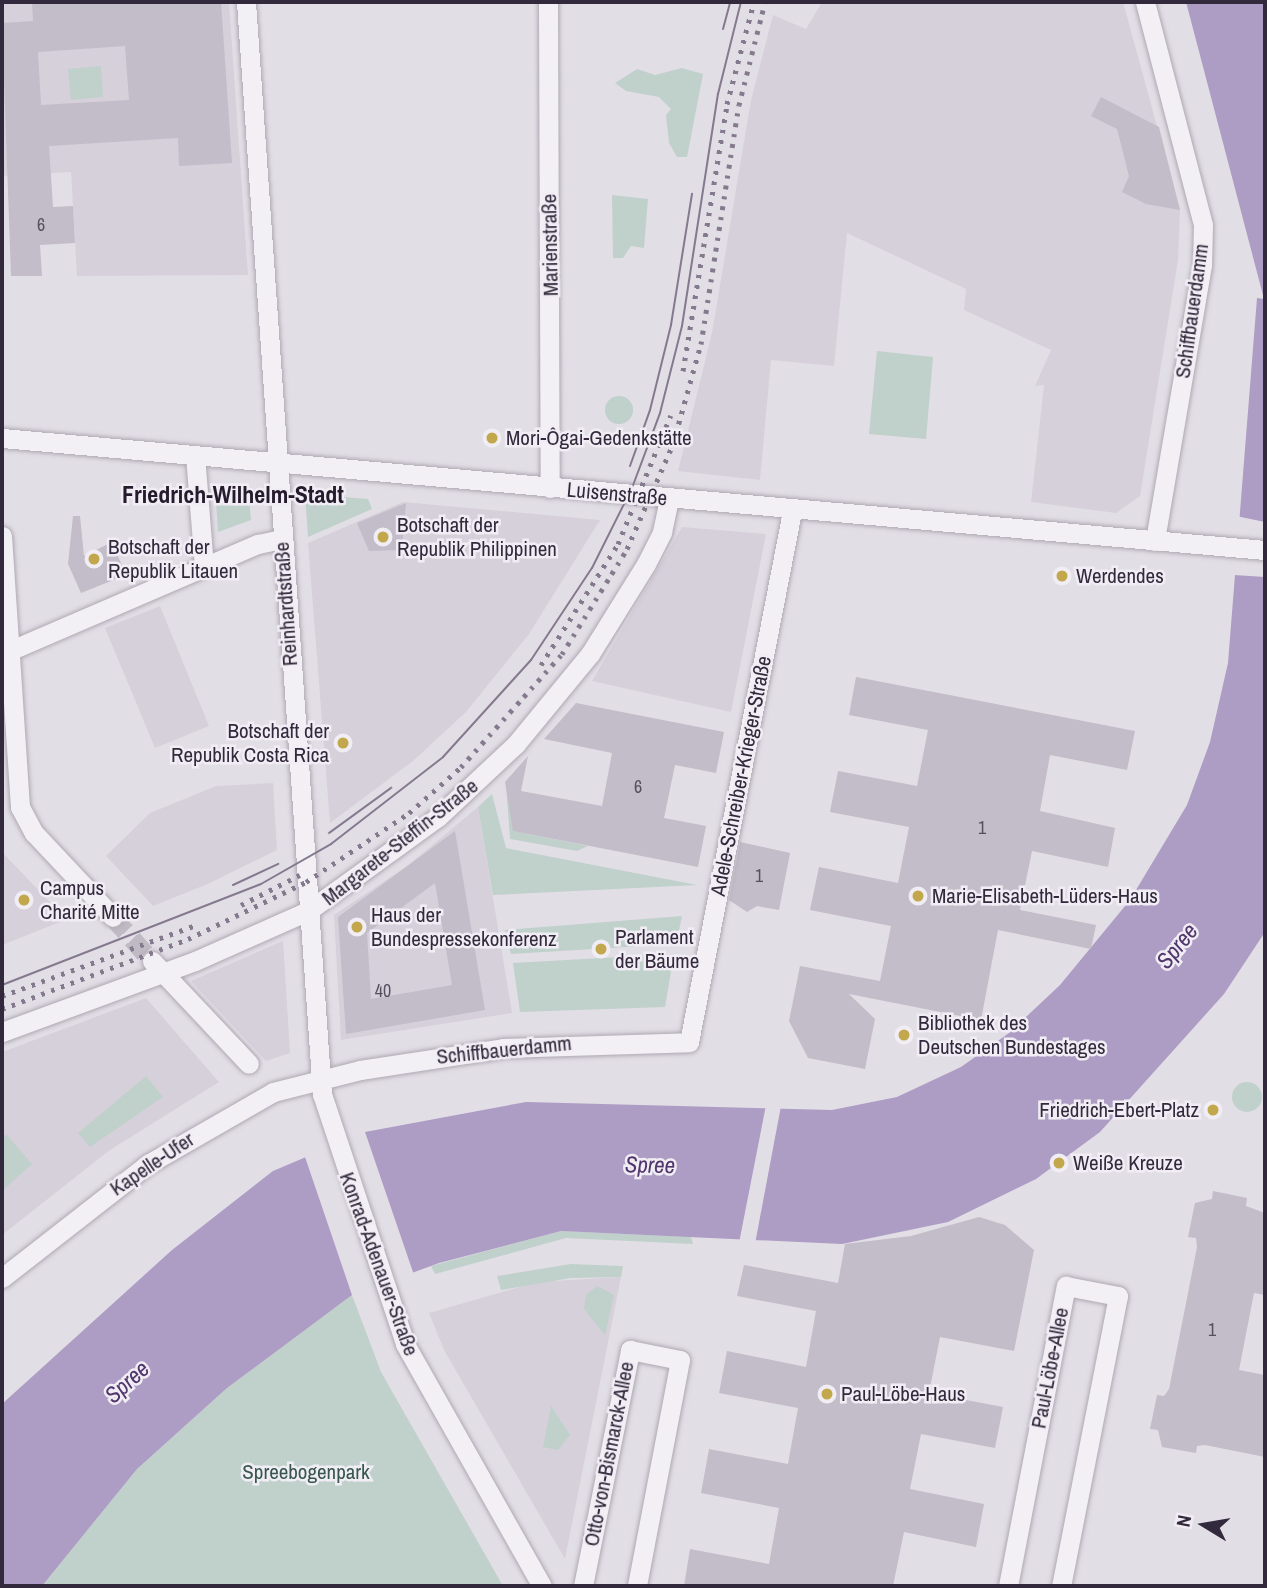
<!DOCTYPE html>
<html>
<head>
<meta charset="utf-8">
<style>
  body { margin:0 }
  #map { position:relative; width:1267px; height:1588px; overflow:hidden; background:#e2dee6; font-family:"Archivo Narrow",sans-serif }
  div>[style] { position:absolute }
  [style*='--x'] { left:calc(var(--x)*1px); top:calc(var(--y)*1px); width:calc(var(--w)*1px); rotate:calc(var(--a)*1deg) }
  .built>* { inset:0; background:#d6d0db }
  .green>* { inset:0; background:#c0d0ca }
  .round { border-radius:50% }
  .water>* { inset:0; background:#ad9cc4 }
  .pier>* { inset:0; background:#e2dee6 }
  .building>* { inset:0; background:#c3bcc9 }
  .minor-tunnel>* { height:19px; margin-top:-9.5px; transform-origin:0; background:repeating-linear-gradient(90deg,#bfbac4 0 19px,transparent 0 29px) }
  .roads { filter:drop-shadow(0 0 2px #aea8b3) drop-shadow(0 0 2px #aea8b3) }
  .minor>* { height:19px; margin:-9.5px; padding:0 9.5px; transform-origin:9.5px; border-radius:9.5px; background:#f3f0f5 }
  .tram>* { height:2px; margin:-1px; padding:0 1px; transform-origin:1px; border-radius:1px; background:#85798e }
  .rail>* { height:5px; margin-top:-2.5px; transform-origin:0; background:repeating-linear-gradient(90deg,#85798e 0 3.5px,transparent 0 10.5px) }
  .dots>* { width:19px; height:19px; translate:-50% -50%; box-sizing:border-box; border:4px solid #f1edf4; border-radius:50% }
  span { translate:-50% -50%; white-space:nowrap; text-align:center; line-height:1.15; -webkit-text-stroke:5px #f1edf4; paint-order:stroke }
  .number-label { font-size:18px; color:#574e5f }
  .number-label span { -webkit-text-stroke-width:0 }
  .street-label { font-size:21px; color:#33293c }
  .poi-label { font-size:21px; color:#33293c }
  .left { translate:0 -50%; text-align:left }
  .right { translate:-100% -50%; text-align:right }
  .park-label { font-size:21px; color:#37564e }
  .water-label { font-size:23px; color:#50366c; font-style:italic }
  .quarter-label { font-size:24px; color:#251b2d; font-weight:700 }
  .frame { position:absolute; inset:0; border:4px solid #33293c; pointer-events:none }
  .north { position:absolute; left:1169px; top:1490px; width:70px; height:70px; -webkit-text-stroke:5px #f1edf4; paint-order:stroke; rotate:281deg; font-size:19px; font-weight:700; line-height:28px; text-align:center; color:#33293c }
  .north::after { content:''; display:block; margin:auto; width:24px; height:32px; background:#33293c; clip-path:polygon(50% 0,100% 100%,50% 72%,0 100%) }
</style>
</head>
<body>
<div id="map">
  <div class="built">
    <div style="clip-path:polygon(2px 2px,229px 2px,248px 275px,77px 276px,71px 172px,2px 176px)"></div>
    <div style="clip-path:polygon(822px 2px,1123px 2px,1180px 210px,1178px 260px,1140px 496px,1116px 513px,1031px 502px,1044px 385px,1035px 386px,1051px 350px,964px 310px,966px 289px,847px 233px,834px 366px,771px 360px,760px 480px,678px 471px,712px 333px,751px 100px,773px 15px,806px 29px)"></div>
    <div style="clip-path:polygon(403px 502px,600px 520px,529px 634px,466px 712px,413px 761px,330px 823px,308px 543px)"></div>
    <div style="clip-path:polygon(682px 527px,766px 534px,731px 712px,592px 681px)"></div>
    <div style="clip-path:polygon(160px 606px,209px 726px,155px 748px,105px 628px)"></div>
    <div style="clip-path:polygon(273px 783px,277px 850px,210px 883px,153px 906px,106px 856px,150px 813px,216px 786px)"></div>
    <div style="clip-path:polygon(478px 807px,512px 1013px,341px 1040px,334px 915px,407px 866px)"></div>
    <div style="clip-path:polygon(2px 852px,49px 901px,65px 920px,2px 945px)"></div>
    <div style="clip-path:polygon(283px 941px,290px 1053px,266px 1061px,191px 981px)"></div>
    <div style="clip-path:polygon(146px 998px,219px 1082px,110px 1150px,2px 1235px,2px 1052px)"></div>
    <div style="clip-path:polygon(621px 1277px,565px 1559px,444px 1350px,429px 1313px,537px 1282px)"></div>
  </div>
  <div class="green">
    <div style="clip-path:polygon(101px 66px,103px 97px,71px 100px,68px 69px)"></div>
    <div style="clip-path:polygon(682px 68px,703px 74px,687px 157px,677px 157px,669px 143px,666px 115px,671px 109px,659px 97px,626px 91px,615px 83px,637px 69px,655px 75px)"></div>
    <div style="clip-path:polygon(612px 195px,648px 199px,644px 248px,631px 246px,623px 258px,613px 258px)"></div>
    <div style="clip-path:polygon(877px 351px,933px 357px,926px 439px,869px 434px)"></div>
    <div class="round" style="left:605px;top:396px;width:28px;height:28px"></div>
    <div style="clip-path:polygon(215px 485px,248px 488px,251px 520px,218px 532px)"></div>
    <div style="clip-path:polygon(305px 494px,368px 499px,372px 509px,308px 537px)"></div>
    <div style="clip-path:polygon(506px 784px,514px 831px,588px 846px,577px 851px,510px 839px)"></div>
    <div style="clip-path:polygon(492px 794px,506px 848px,697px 885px,493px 895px,478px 807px)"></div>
    <div style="clip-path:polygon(682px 916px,676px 944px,511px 954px,505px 930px)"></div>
    <div style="clip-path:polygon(674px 954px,665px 1007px,520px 1012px,513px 963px)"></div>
    <div style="clip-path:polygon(146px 1076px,163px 1097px,90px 1147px,78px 1133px)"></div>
    <div class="round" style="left:1232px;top:1082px;width:30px;height:30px"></div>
    <div style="clip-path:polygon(6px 1134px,32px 1164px,2px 1191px,2px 1138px)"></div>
    <div style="clip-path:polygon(561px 1231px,691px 1237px,693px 1244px,566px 1238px,435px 1274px,431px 1266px)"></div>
    <div style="clip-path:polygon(571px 1264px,623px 1266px,621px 1277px,571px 1278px,501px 1290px,497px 1276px)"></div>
    <div style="clip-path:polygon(597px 1286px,614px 1295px,605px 1335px,584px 1309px,586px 1295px)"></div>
    <div style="clip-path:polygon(352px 1295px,381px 1372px,503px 1586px,42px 1586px,137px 1469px,227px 1388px)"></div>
    <div style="clip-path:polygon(551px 1406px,570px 1435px,558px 1450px,543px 1447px)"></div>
  </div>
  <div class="water">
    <div style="clip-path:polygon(1186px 2px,1265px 2px,1265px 932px,1224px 994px,1100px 1132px,1036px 1179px,948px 1222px,842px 1244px,561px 1231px,439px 1263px,352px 1295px,227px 1388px,137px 1469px,42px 1586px,2px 1586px,2px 1404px,172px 1250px,273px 1171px,365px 1132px,526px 1102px,832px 1110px,897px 1097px,961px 1067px,1009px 1033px,1060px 985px,1130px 900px,1187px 805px,1210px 742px,1228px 663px,1257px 298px,1264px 299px)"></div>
  </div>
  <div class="pier">
    <div style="clip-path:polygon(1236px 516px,1265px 522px,1265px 577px,1234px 575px)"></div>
    <div style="clip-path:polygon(766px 1105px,781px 1106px,755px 1244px,739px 1243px)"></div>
    <div style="clip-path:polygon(364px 1129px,414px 1275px,353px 1298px,303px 1151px)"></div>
  </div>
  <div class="building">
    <div style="clip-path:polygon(evenodd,32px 2px,221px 2px,232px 163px,179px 166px,178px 138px,49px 146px,53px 207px,73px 206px,75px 243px,40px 245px,42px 276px,11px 276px,2px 23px,33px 21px,32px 2px,125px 46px,129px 100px,41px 105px,38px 52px,125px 46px)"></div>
    <div style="clip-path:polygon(1101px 97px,1159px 127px,1180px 210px,1146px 204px,1122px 192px,1129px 176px,1117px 129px,1091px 116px)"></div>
    <div style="clip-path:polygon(406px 503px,402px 550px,369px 551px,357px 523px)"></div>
    <div style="clip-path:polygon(73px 516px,80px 516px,84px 556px,112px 542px,126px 575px,81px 593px,68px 564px)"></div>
    <div style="clip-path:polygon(856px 677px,1135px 731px,1127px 770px,1050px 755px,1040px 811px,1115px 828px,1108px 867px,1032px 851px,1020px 910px,1096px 925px,1091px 949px,998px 930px,981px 1020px,849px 994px,875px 1019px,865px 1069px,808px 1058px,789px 1021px,800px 966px,880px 981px,891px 926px,810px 910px,819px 867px,898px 883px,909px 827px,830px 812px,838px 771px,917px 786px,928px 730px,849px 715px)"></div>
    <div style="clip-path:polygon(576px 703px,724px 732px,716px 773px,675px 765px,664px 818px,706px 826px,698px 867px,513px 831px,505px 782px,528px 756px,521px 791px,602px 806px,612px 753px,544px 739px)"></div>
    <div style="clip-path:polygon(evenodd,455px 831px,485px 1010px,346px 1034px,338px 917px,455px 831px,435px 883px,452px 985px,371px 999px,367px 933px,435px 883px)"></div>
    <div style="clip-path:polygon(740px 842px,790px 853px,779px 910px,757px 906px,747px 912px,729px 900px)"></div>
    <div style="clip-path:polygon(1213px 1191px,1247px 1198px,1246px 1206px,1265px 1213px,1265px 1295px,1254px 1293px,1239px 1370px,1265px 1375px,1265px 1457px,1205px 1445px,1197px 1446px,1196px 1453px,1162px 1447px,1158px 1430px,1150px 1429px,1157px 1395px,1164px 1396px,1169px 1389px,1188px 1293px,1197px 1247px,1196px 1238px,1188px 1237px,1195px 1203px,1212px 1199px)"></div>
    <div style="clip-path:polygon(979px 1217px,1005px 1225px,1034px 1250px,1014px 1351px,940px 1337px,929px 1393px,1003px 1407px,995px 1448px,921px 1434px,910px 1489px,984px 1504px,976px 1547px,904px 1532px,893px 1586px,684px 1586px,690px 1549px,769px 1564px,779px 1508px,701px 1493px,709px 1449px,788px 1464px,798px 1408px,719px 1393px,727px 1351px,806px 1367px,816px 1311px,737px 1296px,744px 1265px,838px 1283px,845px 1244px,911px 1236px)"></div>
  </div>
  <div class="minor-tunnel">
    <div style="--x:113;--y:917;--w:59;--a:48.4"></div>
  </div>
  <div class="roads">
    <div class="minor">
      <div style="--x:246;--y:2;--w:1095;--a:86.02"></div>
      <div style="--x:322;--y:1094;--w:263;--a:71.6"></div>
      <div style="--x:405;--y:1344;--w:278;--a:60.5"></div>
      <div style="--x:548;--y:2;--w:486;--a:89.8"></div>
      <div style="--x:1145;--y:2;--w:230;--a:75.4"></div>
      <div style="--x:1203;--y:225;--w:40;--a:91.4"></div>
      <div style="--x:1202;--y:265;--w:280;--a:99.7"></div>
      <div style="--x:2;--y:438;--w:1268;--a:5.07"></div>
      <div style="--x:195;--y:455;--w:113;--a:85.4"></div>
      <div style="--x:2;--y:536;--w:272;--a:86.2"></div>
      <div style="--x:20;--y:807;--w:30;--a:62"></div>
      <div style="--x:34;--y:833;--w:115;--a:46.8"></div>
      <div style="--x:9;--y:651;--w:271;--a:-23.3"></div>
      <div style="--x:258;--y:544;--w:24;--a:-12"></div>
      <div style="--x:152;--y:961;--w:141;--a:46.7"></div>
      <div style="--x:2;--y:1032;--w:206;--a:-20.2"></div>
      <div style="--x:195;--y:961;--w:124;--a:-23.9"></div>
      <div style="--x:308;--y:911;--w:160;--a:-35.9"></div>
      <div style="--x:438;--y:817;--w:107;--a:-43.1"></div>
      <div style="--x:516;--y:744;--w:117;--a:-50.6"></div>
      <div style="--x:590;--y:654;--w:106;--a:-58.1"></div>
      <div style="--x:646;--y:564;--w:36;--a:-63"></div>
      <div style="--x:662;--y:532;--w:34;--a:-78"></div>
      <div style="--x:2;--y:1278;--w:185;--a:-38"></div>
      <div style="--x:148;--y:1164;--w:144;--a:-29.9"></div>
      <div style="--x:273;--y:1092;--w:90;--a:-14.2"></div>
      <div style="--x:360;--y:1070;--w:145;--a:-8.7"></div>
      <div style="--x:503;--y:1048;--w:186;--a:-1.8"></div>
      <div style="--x:689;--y:1042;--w:541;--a:-79.02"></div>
      <div style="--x:583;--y:1586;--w:241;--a:-78.7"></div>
      <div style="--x:630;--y:1350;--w:51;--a:11.3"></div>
      <div style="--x:680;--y:1360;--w:230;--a:100.8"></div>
      <div style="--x:1008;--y:1586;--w:306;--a:-79.1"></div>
      <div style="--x:1066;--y:1286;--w:53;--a:10.9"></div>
      <div style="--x:1118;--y:1296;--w:296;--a:101.1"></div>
    </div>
  </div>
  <div class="tram">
    <div style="--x:723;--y:29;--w:28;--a:-75"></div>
    <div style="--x:630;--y:466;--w:59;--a:-70.3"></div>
    <div style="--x:650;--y:410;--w:88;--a:-76.1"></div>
    <div style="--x:671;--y:325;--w:133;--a:-80.9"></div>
    <div style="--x:329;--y:833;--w:77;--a:-36"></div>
    <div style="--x:233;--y:885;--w:50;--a:-25"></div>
    <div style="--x:2;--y:985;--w:278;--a:-21.3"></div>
    <div style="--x:261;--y:884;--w:81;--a:-29.7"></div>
    <div style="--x:331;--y:844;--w:142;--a:-37.8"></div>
    <div style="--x:443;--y:757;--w:131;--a:-47.8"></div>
    <div style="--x:531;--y:660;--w:110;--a:-56.5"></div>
    <div style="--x:592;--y:568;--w:89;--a:-63.4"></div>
    <div style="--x:632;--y:488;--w:80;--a:-69.5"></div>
    <div style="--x:660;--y:413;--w:90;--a:-75.8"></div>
    <div style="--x:682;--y:326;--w:235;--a:-81.2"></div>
    <div style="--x:718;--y:94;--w:95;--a:-76"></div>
  </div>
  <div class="rail">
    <div style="--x:683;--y:371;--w:271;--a:-80.6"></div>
    <div style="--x:727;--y:104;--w:106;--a:-75.2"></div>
    <div style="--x:541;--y:665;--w:143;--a:-57.5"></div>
    <div style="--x:618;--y:544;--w:139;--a:-67.7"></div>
    <div style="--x:241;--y:905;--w:66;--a:-27"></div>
    <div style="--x:2;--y:996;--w:207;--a:-20.1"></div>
    <div style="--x:2;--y:1009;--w:199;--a:-20.6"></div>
    <div style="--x:188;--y:939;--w:131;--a:-25.8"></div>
    <div style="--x:306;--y:882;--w:124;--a:-33.8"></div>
    <div style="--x:409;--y:813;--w:69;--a:-41.5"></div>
    <div style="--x:461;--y:767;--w:152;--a:-48.2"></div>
    <div style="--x:562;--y:654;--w:123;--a:-58.2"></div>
    <div style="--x:627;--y:549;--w:115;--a:-66.3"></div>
    <div style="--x:673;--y:444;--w:104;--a:-74.4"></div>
    <div style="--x:701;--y:344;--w:242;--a:-81"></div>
    <div style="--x:739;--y:105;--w:106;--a:-75.8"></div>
  </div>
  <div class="dots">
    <div style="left:492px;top:438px;background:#c2a74c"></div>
    <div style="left:383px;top:537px;background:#c2a74c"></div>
    <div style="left:94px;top:559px;background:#c2a74c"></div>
    <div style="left:1062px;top:576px;background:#c2a74c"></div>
    <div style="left:343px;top:743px;background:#c2a74c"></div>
    <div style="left:918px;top:896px;background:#c2a74c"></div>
    <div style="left:24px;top:900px;background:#c2a74c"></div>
    <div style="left:357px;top:927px;background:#c2a74c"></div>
    <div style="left:601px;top:949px;background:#c2a74c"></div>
    <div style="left:904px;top:1035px;background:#c2a74c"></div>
    <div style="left:1213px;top:1110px;background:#c2a74c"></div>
    <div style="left:1059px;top:1163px;background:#c2a74c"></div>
    <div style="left:827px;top:1394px;background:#c2a74c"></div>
  </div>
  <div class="number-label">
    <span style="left:41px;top:225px">6</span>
    <span style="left:638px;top:787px">6</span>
    <span style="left:982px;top:828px">1</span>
    <span style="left:759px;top:876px">1</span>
    <span style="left:383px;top:991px">40</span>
    <span style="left:1212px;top:1330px">1</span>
  </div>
  <div class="street-label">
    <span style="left:550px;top:245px;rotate:-91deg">Marienstraße</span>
    <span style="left:1192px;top:311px;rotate:-82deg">Schiffbauerdamm</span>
    <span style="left:617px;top:494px;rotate:5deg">Luisenstraße</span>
    <span style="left:286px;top:604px;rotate:-94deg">Reinhardtstraße</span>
    <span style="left:741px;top:776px;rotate:-79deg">Adele-Schreiber-Krieger-Straße</span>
    <span style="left:400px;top:842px;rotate:-38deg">Margarete-Steffin-Straße</span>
    <span style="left:504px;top:1050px;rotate:-6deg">Schiffbauerdamm</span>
    <span style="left:152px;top:1164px;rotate:-34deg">Kapelle-Ufer</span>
    <span style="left:379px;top:1264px;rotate:70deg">Konrad-Adenauer-Straße</span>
    <span style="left:1050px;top:1368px;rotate:-79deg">Paul-Löbe-Allee</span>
    <span style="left:609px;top:1454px;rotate:-79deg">Otto-von-Bismarck-Allee</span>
  </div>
  <div class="poi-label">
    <span class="left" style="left:506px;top:438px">Mori-Ôgai-Gedenkstätte</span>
    <span class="left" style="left:397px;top:537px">Botschaft der<br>Republik Philippinen</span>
    <span class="left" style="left:108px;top:559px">Botschaft der<br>Republik Litauen</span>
    <span class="left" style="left:1076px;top:576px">Werdendes</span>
    <span class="right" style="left:329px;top:743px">Botschaft der<br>Republik Costa Rica</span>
    <span class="left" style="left:40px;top:900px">Campus<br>Charité Mitte</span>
    <span class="left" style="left:932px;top:896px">Marie-Elisabeth-Lüders-Haus</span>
    <span class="left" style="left:371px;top:927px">Haus der<br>Bundespressekonferenz</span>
    <span class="left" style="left:615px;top:949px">Parlament<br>der Bäume</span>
    <span class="left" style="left:918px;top:1035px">Bibliothek des<br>Deutschen Bundestages</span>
    <span class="right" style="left:1199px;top:1110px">Friedrich-Ebert-Platz</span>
    <span class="left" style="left:1073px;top:1163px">Weiße Kreuze</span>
    <span class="left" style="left:841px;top:1394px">Paul-Löbe-Haus</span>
  </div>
  <div class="park-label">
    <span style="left:306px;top:1472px">Spreebogenpark</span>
  </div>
  <div class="water-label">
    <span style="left:1177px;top:946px;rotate:-51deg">Spree</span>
    <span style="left:650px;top:1165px;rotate:1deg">Spree</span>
    <span style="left:127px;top:1382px;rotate:-42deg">Spree</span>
  </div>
  <div class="quarter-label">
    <span style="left:233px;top:495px">Friedrich-Wilhelm-Stadt</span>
  </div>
  <div class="frame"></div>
  <div class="north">N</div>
</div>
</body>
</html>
